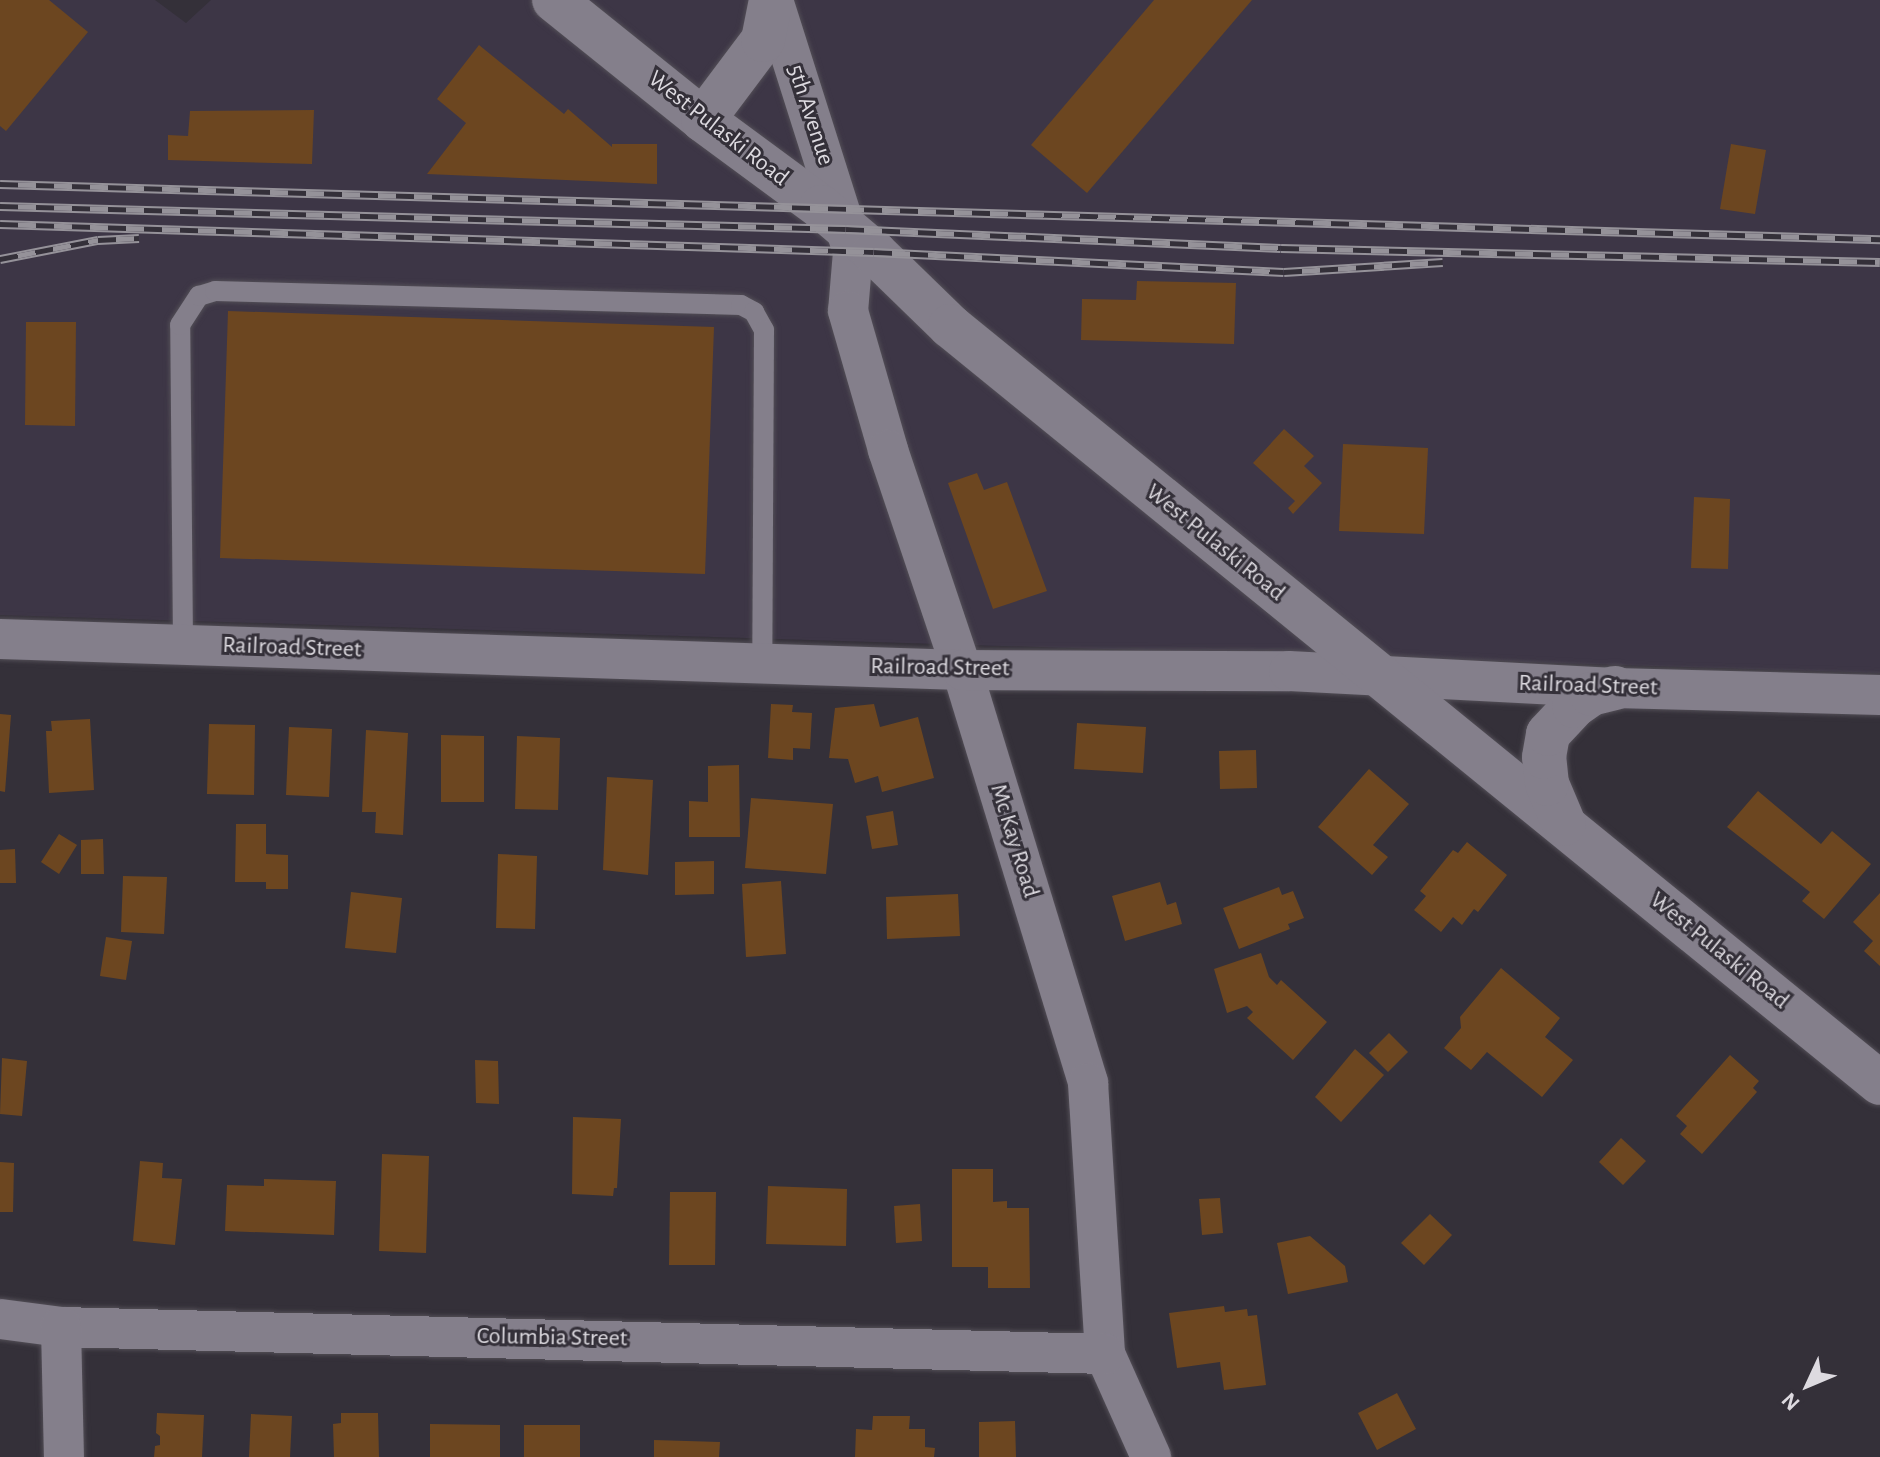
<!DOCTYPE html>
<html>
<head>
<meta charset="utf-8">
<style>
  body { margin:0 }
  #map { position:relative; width:1880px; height:1457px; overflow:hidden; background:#343039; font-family:"Alegreya Sans",sans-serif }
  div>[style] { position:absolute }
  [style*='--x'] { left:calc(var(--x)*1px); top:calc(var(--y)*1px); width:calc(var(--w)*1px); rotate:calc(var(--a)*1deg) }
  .built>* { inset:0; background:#3d3646 }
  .building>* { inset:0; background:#6c4620 }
  .roads { filter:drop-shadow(0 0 2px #524e56) drop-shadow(0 0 2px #524e56) }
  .service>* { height:20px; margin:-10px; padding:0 10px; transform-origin:10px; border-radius:10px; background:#847f8b }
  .minor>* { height:40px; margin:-20px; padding:0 20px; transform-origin:20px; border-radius:20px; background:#847f8b }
  .secondary>* { height:44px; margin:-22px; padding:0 22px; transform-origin:22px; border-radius:22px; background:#847f8b }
  .rail>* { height:9px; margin-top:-4.5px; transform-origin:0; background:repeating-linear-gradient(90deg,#343039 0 18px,#959299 0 36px); box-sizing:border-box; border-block:2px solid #959299 }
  span { translate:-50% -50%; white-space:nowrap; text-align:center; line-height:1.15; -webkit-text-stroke:6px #343039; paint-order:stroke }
  .street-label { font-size:24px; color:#dddae0 }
  .north { position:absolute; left:1768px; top:1345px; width:80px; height:80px; -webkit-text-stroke:6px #343039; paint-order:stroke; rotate:226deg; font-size:22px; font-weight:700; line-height:32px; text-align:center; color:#dddae0 }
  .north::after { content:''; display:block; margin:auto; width:28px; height:36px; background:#dddae0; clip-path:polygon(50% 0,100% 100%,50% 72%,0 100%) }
</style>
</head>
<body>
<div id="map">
  <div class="built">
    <div style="clip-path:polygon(0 0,155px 0,186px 23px,211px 0,1880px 0,1880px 673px,0 615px)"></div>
  </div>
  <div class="building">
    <div style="clip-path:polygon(0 0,49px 0,88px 32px,6px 131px,0 126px)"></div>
    <div style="clip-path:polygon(1154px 0,1252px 0,1087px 193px,1031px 145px)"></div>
    <div style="clip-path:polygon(479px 45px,564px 114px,568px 109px,612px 147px,612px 144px,657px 144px,657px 184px,427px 174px,466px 123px,437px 99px)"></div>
    <div style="clip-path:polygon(314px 110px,312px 164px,168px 160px,168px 135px,188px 136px,190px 111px)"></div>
    <div style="clip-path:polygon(1731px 144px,1766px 150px,1755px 214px,1720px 209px)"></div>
    <div style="clip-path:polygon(1137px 281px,1236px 283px,1234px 344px,1081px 340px,1082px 299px,1136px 300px)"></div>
    <div style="clip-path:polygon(228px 311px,714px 327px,705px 574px,220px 558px)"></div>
    <div style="clip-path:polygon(26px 322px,76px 322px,75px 426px,25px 425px)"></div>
    <div style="clip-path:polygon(1284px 429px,1314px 456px,1304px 466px,1322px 483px,1293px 514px,1288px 508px,1295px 501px,1253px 463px)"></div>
    <div style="clip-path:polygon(1343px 444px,1428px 448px,1424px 534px,1339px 531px)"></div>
    <div style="clip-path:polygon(977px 473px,984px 490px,1007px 482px,1047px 591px,993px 609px,948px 483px)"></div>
    <div style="clip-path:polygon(1694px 497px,1730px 499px,1728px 569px,1691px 568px)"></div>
    <div style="clip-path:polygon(771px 704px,793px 705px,792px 712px,812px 713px,810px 749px,793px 748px,793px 760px,768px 758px)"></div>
    <div style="clip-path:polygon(874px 704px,880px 727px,918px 717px,934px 778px,882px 792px,878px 776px,855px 783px,848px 759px,829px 758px,835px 708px)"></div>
    <div style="clip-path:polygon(0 714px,11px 715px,5px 792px,0 791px)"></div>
    <div style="clip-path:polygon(90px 719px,94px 790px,49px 793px,46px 731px,52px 731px,51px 721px)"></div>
    <div style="clip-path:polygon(1077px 723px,1146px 727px,1143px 773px,1074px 769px)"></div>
    <div style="clip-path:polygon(209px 724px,255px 725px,254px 795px,207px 794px)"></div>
    <div style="clip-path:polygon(289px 727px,332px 729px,329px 797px,286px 795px)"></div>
    <div style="clip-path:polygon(366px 730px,408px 733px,403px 835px,375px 833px,376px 812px,362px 812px)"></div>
    <div style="clip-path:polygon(441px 735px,484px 736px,484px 802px,441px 802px)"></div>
    <div style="clip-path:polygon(517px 736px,560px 738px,558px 810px,515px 809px)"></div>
    <div style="clip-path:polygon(1256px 750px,1257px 788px,1220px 789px,1219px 751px)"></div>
    <div style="clip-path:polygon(739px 765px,740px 837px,689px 837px,689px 801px,708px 802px,708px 766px)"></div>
    <div style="clip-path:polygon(1369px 769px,1409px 804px,1373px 845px,1388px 857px,1372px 875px,1318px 827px)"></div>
    <div style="clip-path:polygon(607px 777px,653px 780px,648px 875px,603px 870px)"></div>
    <div style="clip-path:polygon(1758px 791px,1821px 844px,1832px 831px,1871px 864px,1824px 919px,1802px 901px,1810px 892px,1727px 827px)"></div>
    <div style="clip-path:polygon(751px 798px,833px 804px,826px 874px,745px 868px)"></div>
    <div style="clip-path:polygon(893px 811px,898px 845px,872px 849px,866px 816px)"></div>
    <div style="clip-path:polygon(236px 824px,266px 824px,266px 854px,288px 855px,288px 889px,266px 889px,266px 882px,235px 882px)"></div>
    <div style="clip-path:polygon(59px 834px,77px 845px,59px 874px,41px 862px)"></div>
    <div style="clip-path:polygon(103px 839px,104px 874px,81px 874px,81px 840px)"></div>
    <div style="clip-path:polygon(1467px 842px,1507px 875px,1478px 912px,1474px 909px,1462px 925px,1453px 917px,1441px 932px,1414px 910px,1426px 896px,1420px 891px,1453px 850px,1458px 853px)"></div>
    <div style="clip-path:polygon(15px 849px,16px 883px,0 883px,0 850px)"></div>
    <div style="clip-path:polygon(498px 854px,537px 856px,535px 929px,496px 928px)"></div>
    <div style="clip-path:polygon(714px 861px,714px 894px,675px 895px,675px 862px)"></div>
    <div style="clip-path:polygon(123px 876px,167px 877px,164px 934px,121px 932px)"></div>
    <div style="clip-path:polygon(781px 881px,786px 954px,746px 957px,742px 884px)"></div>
    <div style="clip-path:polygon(1160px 882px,1167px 905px,1176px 902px,1182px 924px,1125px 941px,1112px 896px)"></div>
    <div style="clip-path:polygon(1279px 887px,1282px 895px,1293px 891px,1304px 918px,1288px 924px,1290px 929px,1239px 949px,1223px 908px)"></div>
    <div style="clip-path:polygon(351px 892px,402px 898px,396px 953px,345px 948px)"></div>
    <div style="clip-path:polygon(1880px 893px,1880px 966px,1864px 951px,1873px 941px,1853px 922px)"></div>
    <div style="clip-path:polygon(958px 894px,960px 936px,887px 939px,886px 897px)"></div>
    <div style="clip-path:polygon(106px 937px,132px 941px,126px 980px,100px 976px)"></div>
    <div style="clip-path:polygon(1261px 953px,1269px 977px,1277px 985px,1281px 980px,1327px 1022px,1293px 1060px,1247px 1018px,1253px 1012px,1247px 1006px,1227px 1013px,1214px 969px)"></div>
    <div style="clip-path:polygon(1501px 968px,1560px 1018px,1545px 1037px,1573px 1060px,1542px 1097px,1487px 1052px,1471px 1070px,1444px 1048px,1461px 1028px,1460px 1017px)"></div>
    <div style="clip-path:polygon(1389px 1033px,1408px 1052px,1388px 1072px,1369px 1053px)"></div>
    <div style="clip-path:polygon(1355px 1049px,1384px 1075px,1341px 1122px,1315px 1097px)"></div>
    <div style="clip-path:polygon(1730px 1055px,1759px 1081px,1753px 1088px,1757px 1092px,1702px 1154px,1680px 1134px,1687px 1126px,1676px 1116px)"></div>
    <div style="clip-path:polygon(2px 1058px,27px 1061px,22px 1116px,0 1114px)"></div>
    <div style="clip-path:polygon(475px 1060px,498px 1061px,499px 1104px,476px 1103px)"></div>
    <div style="clip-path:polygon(573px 1117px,621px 1119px,617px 1188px,614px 1188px,613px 1196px,572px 1194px)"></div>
    <div style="clip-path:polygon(1621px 1138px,1646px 1161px,1623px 1185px,1599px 1162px)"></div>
    <div style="clip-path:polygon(382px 1154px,429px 1156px,426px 1253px,379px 1251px)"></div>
    <div style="clip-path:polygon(140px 1161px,163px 1163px,162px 1178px,182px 1179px,175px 1245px,133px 1241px)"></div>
    <div style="clip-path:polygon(0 1162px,14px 1163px,13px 1212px,0 1212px)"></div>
    <div style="clip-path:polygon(952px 1169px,993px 1169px,993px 1202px,1007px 1201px,1007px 1208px,1029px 1208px,1030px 1288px,988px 1288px,988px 1267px,952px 1267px)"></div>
    <div style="clip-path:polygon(264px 1179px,336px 1181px,334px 1235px,225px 1231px,227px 1185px,264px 1186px)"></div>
    <div style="clip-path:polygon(768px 1186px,847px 1189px,846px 1246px,766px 1244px)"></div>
    <div style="clip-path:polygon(670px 1192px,716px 1192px,715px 1265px,669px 1265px)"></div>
    <div style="clip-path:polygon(1220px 1198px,1223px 1233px,1202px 1235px,1199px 1199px)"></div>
    <div style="clip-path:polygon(920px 1204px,922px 1241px,896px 1243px,894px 1206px)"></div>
    <div style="clip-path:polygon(1430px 1214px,1452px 1235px,1424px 1265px,1401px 1243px)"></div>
    <div style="clip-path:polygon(1310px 1236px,1345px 1266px,1348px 1282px,1288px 1294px,1277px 1243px)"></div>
    <div style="clip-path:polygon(1224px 1306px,1225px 1312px,1247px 1309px,1248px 1316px,1257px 1315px,1266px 1385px,1224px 1390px,1220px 1362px,1177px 1368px,1169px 1313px)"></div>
    <div style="clip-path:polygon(1397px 1393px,1416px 1429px,1377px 1450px,1358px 1413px)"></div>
    <div style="clip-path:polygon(157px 1413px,204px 1415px,202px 1457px,154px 1457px,155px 1446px,160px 1445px,160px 1436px,156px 1433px)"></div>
    <div style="clip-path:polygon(341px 1413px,378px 1413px,379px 1457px,334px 1457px,333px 1424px,341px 1423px)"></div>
    <div style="clip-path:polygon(251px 1414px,292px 1416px,290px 1457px,249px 1457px)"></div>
    <div style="clip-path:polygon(873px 1416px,910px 1416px,909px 1429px,925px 1429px,925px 1447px,935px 1448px,934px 1457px,855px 1457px,856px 1429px,872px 1430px)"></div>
    <div style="clip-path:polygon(1015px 1421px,1016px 1457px,979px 1457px,979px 1422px)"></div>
    <div style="clip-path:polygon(430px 1424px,500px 1425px,500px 1457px,430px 1457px)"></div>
    <div style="clip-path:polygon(524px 1425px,580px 1425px,580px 1457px,524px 1457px)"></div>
    <div style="clip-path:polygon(654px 1440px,720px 1442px,719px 1457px,654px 1457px)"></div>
  </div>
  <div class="roads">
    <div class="service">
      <div style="--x:183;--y:644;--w:319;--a:-90.5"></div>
      <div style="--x:180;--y:325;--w:35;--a:-57"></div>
      <div style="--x:199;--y:296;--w:17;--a:-17"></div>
      <div style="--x:215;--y:291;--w:526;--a:1.52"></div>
      <div style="--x:741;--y:305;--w:15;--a:28"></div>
      <div style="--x:754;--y:312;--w:21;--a:61"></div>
      <div style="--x:764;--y:330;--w:332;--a:90.3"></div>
    </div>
    <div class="minor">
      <div style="--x:773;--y:0;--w:264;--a:72.4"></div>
      <div style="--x:853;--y:252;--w:59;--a:94.8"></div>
      <div style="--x:848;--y:311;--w:145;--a:73.9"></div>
      <div style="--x:888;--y:450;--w:232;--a:71.4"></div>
      <div style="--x:962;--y:670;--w:432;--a:73"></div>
      <div style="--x:1088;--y:1083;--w:272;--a:86.4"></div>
      <div style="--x:1105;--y:1354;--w:113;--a:65.9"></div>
      <div style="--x:0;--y:639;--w:962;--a:1.85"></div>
      <div style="--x:962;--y:670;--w:327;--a:0.2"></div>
      <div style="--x:1289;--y:671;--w:326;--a:3"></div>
      <div style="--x:1615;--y:688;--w:265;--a:1.5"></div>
      <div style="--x:0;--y:1319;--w:62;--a:7.5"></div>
      <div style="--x:61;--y:1327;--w:1044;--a:1.48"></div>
      <div style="--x:61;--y:1327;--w:130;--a:88.7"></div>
    </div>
    <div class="secondary">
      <div style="--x:554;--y:0;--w:191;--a:38.8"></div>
      <div style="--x:703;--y:120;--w:147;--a:36.4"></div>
      <div style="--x:821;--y:207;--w:70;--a:40.3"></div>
      <div style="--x:874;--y:252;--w:106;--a:44.2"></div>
      <div style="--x:950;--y:326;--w:1199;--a:39.14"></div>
      <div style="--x:703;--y:120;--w:100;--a:-53.1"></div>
      <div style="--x:763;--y:40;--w:41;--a:-78.7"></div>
      <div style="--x:1564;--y:824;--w:43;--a:-113"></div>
      <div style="--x:1547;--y:784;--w:27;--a:-96"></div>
      <div style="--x:1544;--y:757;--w:23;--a:-80"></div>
      <div style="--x:1548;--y:734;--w:38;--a:-47"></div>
      <div style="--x:1574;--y:706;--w:21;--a:-35"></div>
      <div style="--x:1591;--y:694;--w:25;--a:-14"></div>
    </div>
  </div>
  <div class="rail">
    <div style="--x:0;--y:184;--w:1881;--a:1.68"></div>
    <div style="--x:0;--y:206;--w:846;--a:1.56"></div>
    <div style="--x:846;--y:229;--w:435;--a:2.5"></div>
    <div style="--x:1281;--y:248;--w:599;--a:1.34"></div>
    <div style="--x:0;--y:224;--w:874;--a:1.83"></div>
    <div style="--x:874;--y:252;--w:410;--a:2.8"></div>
    <div style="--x:1284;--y:272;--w:159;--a:-3.6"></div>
    <div style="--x:0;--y:259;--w:100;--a:-11"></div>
    <div style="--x:98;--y:240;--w:41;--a:-2.8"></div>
  </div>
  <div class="street-label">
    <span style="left:810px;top:115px;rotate:72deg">5th Avenue</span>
    <span style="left:718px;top:129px;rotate:38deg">West Pulaski Road</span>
    <span style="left:1215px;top:543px;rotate:39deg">West Pulaski Road</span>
    <span style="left:292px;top:648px;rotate:2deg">Railroad Street</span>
    <span style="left:940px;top:668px;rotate:1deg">Railroad Street</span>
    <span style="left:1588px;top:686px;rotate:2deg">Railroad Street</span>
    <span style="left:1014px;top:841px;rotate:73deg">Mc Kay Road</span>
    <span style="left:1719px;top:951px;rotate:39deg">West Pulaski Road</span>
    <span style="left:552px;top:1338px;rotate:1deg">Columbia Street</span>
  </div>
  <div class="north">N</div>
</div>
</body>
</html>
